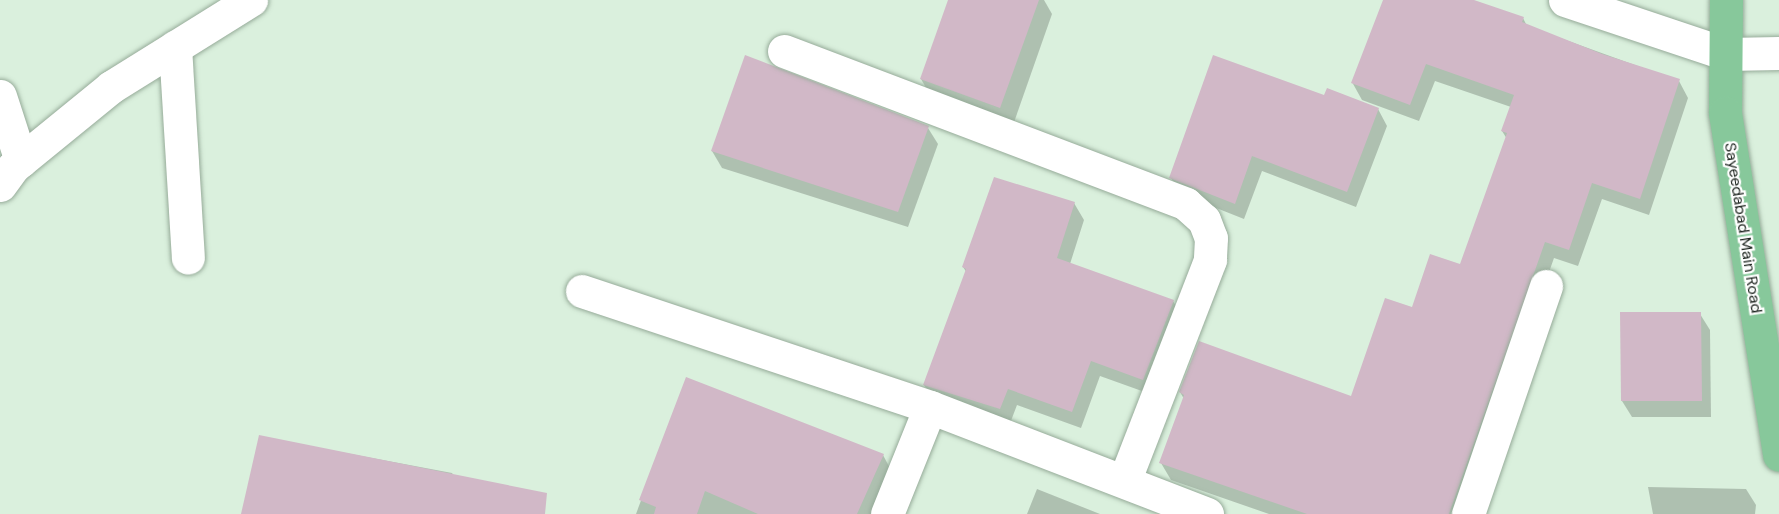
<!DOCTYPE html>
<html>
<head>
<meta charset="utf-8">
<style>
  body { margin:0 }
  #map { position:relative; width:1779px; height:514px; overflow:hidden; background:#daf0dd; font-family:"DM Sans",sans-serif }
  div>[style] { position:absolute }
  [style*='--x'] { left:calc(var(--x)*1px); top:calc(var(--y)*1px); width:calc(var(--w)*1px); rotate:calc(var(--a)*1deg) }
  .shadow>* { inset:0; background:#0003 }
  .building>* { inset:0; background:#d1b8c7 }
  .roads { filter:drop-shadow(0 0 2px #96ab99) drop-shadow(0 0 2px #96ab99) }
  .minor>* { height:33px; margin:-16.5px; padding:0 16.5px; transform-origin:16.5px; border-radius:16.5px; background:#fff }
  .major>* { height:33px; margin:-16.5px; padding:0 16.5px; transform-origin:16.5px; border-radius:16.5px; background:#87c89b }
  span { translate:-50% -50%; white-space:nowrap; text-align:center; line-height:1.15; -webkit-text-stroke:4.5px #fff; paint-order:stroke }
  .street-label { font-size:16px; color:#1d251f }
</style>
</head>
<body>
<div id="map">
  <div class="shadow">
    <div style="clip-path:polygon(950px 0,1044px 0,1052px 14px,1012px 128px,933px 100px,921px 79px)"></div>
    <div style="clip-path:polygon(1385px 0,1470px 0,1523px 18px,1527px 26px,1679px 81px,1688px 98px,1649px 215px,1602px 199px,1578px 266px,1554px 258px,1464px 514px,1269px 514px,1171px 480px,1161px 463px,1184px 399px,1180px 392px,1352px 398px,1413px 309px,1461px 266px,1507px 139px,1502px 131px,1511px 107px,1435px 81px,1419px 121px,1362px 100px,1352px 82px)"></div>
    <div style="clip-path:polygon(1325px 97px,1378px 109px,1387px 126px,1356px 207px,1262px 171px,1244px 219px,1181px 194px,1171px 178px)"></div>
    <div style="clip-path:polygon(928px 128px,938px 144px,908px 227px,722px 168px,712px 151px)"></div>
    <div style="clip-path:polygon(1074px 203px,1084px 220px,1070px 264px,1173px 301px,1183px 318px,1153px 395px,1100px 376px,1081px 428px,1017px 405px,1009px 426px,934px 401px,924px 385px,967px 273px,963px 267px)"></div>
    <div style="clip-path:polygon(1700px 314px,1710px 330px,1711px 417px,1632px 417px,1622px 401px)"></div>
    <div style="clip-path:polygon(686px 379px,883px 455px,892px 472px,873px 514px,636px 514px)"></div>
    <div style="clip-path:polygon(260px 437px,452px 473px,456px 479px,516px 514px,243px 514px)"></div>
    <div style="clip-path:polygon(1648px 487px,1746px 489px,1756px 505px,1755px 514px,1653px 514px)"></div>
    <div style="clip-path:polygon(1037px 489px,1100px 514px,1027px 514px)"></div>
  </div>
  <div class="building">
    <div style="clip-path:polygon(948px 0,1039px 0,1000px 108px,920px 79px)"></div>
    <div style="clip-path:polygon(1383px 0,1474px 0,1524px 17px,1522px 22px,1602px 54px,1680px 79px,1640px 199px,1592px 183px,1569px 250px,1545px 242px,1449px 514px,1307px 514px,1159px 463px,1184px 395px,1179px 392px,1199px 341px,1351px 396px,1385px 298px,1412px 307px,1430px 254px,1460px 264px,1507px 133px,1501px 131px,1514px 95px,1426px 64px,1410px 105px,1351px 83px)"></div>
    <div style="clip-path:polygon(745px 55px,929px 126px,898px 212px,711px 151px)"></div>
    <div style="clip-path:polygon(1213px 55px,1324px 95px,1327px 88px,1379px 108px,1347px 192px,1252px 156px,1235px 204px,1169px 178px)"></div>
    <div style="clip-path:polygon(994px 177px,1075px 202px,1057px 258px,1174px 300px,1143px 380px,1091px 361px,1072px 412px,1008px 389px,1000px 409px,923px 385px,966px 269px,962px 267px)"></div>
    <div style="clip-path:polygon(1620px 312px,1701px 312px,1702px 401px,1621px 401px)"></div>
    <div style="clip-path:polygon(686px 377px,884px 454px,857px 514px,758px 514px,705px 491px,697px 514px,654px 514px,656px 507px,639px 500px)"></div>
    <div style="clip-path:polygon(259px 435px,547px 493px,545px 514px,241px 514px)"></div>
  </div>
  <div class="roads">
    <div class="minor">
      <div style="--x:1565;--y:0;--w:170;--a:18.5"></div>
      <div style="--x:1726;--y:54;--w:53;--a:-1.1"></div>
      <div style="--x:175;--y:47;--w:211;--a:86.5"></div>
      <div style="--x:784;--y:51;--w:430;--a:20.8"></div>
      <div style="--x:1186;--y:204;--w:24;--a:42"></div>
      <div style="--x:1204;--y:220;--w:19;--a:69"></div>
      <div style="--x:1211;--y:238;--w:22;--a:93"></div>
      <div style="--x:1210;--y:260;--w:235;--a:111.2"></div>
      <div style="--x:0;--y:96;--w:68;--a:72.1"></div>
      <div style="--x:0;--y:185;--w:22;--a:-54"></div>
      <div style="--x:13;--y:167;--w:127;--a:-39.2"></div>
      <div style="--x:111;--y:87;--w:165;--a:-31.9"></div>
      <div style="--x:582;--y:291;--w:367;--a:18.4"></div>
      <div style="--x:930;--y:407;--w:297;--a:21.1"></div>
      <div style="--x:887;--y:514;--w:115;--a:-68.1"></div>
      <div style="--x:1468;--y:514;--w:241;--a:-71.1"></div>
    </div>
    <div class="major">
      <div style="--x:1726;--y:0;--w:113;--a:90.5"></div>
      <div style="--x:1725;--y:113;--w:346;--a:81"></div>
    </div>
  </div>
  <div class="street-label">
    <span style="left:1743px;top:228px;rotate:81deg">Sayeedabad Main Road</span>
  </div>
</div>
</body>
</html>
